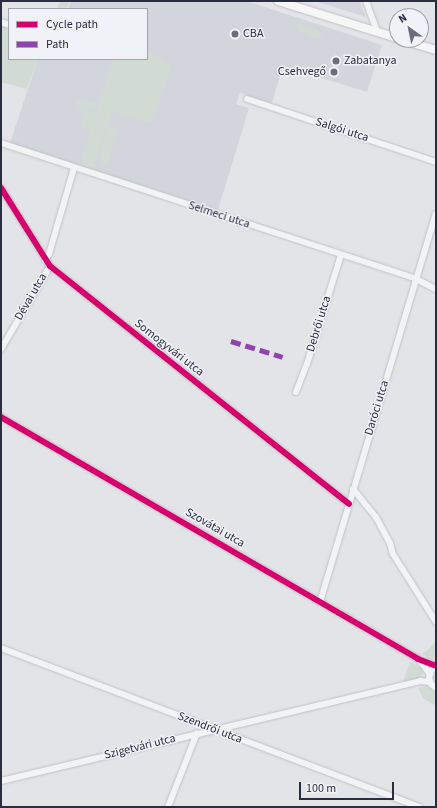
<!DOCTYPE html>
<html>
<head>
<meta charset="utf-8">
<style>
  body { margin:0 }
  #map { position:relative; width:437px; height:808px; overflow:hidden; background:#e3e4e8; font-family:"Source Sans 3",sans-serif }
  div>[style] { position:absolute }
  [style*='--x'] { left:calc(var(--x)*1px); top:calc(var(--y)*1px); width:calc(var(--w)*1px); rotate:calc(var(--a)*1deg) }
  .built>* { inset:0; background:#d3d5dd }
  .green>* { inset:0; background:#d1dbd3 }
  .roads { filter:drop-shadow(0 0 1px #c0c1c6) drop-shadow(0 0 1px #c0c1c6) }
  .minor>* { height:6px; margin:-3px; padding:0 3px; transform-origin:3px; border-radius:3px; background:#f2f3f5 }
  .major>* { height:8px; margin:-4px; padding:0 4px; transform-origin:4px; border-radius:4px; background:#f6f6f7 }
  .quiet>* { height:5px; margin-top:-2.5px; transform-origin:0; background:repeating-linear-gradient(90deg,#8e44ad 0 10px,transparent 0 15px) }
  .cycleway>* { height:6px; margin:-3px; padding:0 3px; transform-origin:3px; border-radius:3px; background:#d6006c }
  .dots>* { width:11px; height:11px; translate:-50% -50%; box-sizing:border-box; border:2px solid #f1f2f7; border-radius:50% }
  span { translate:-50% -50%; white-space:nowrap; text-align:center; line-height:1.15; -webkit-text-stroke:3px #f1f2f7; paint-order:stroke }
  .poi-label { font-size:12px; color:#292d42 }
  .left { translate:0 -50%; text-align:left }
  .right { translate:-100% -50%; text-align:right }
  .street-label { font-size:12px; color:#292d42 }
  .frame { position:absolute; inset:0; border:2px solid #292d42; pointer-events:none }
  .legend { position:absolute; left:8px; top:8px; width:140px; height:52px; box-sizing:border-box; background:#f1f2f7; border:1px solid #a1a3af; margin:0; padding:5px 7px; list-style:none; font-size:12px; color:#292d42 }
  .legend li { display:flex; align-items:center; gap:8px; height:20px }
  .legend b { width:20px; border:1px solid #a1a3af }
  .north { position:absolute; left:389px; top:8px; width:40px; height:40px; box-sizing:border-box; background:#f1f2f7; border:1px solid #a1a3af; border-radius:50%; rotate:327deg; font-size:11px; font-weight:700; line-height:16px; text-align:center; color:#292d42 }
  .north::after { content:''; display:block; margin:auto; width:14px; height:18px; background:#6a6d7c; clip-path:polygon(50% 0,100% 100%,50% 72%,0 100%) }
  .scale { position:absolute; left:299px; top:782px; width:95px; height:18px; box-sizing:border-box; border:2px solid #292d42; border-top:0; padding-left:5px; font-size:12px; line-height:14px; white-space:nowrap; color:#292d42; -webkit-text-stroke:3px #f1f2f7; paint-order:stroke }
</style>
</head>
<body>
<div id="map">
  <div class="built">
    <div style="clip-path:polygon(71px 1px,246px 1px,382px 45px,367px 92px,283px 66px,272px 103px,240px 93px,236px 104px,249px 108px,218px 210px,10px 143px,38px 59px,147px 59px,147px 9px,68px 9px)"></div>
    <div style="clip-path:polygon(315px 1px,359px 1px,366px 17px)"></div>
  </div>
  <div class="green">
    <div style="clip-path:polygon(60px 1px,70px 1px,67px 9px,57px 9px)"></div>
    <div style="clip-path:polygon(297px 23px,318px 31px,324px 38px,319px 37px,318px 39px,307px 35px,298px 29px)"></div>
    <div style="clip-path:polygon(1px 25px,9px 28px,9px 59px,38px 59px,27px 89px,1px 82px)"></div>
    <div style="clip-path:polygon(147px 51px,172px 66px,151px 123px,112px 112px,93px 170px,80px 166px,91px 131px,80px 128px,85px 110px,96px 113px,113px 59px,147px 59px)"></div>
    <div style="clip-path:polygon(81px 100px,97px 103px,95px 111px,86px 109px,83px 112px,77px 110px,77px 102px)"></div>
    <div style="clip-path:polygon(110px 127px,117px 130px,106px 166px,102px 162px,100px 153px,108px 129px)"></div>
    <div style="clip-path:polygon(436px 641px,436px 660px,428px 658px,422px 653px,428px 650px)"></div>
    <div style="clip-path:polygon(410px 661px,422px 669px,423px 674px,419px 678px,403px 682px)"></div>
    <div style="clip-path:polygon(427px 686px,436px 692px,436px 706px,423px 698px,418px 688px)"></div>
  </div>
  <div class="roads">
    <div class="minor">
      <div style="--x:366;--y:1;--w:33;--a:70"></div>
      <div style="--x:1;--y:22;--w:9;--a:21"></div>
      <div style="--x:247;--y:99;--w:199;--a:18.4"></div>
      <div style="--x:1;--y:143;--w:437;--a:18.1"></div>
      <div style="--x:416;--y:279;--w:22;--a:27"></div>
      <div style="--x:1;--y:188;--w:92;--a:57.9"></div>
      <div style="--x:50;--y:266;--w:382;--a:38.5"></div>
      <div style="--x:45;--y:260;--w:7;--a:-56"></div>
      <div style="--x:49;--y:254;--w:90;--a:-73.8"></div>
      <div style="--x:1;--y:349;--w:96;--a:-59.4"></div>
      <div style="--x:296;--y:392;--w:30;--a:-69"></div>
      <div style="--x:307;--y:364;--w:114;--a:-72.7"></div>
      <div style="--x:1;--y:417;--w:482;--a:30.1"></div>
      <div style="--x:418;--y:659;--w:19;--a:21"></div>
      <div style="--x:353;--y:489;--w:36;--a:51"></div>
      <div style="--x:376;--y:517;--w:30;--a:62"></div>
      <div style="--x:390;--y:543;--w:11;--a:75"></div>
      <div style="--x:393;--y:554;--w:80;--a:57.7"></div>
      <div style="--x:320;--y:602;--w:405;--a:-73.4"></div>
      <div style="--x:1;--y:648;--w:448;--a:20.8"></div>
      <div style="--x:419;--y:660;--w:18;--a:52"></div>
      <div style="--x:436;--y:666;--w:8;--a:135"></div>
      <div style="--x:430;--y:672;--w:6;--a:99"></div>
      <div style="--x:429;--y:678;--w:6;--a:72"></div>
      <div style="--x:431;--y:684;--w:6;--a:39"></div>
      <div style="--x:1;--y:781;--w:431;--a:-13.4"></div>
      <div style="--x:420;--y:681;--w:10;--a:6"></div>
      <div style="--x:168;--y:807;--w:79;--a:-68.6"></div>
    </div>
    <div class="major">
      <div style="--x:278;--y:1;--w:125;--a:17.3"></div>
      <div style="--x:403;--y:40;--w:34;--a:17"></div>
    </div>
  </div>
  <div class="quiet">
    <div style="--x:231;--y:341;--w:54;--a:17.1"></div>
  </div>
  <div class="cycleway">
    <div style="--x:1;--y:188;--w:92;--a:57.9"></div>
    <div style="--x:50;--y:266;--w:382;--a:38.5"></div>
    <div style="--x:1;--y:417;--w:482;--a:30.1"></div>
    <div style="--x:418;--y:659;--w:19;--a:21"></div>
  </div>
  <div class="dots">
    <div style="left:235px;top:34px;background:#6a6d7c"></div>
    <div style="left:336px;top:61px;background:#6a6d7c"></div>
    <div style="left:334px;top:72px;background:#6a6d7c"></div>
  </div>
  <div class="poi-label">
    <span class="left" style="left:243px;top:34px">CBA</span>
    <span class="left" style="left:344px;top:61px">Zabatanya</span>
    <span class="right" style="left:326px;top:72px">Csehvegő</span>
  </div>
  <div class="street-label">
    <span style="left:342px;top:130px;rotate:18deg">Salgói utca</span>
    <span style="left:219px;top:215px;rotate:18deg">Selmeci utca</span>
    <span style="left:31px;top:297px;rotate:-60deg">Dévai utca</span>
    <span style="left:319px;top:324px;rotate:-73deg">Debrői utca</span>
    <span style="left:169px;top:348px;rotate:38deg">Somogyvári utca</span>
    <span style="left:377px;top:408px;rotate:-73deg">Daróci utca</span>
    <span style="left:215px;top:528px;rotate:30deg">Szovátai utca</span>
    <span style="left:210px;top:728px;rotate:21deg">Szendrői utca</span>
    <span style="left:140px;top:747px;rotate:-14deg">Szigetvári utca</span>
  </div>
  <div class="frame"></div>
  <ul class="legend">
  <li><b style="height:5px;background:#d6006c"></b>Cycle path</li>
  <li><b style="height:5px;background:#8e44ad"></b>Path</li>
  </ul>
  <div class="north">N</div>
  <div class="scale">100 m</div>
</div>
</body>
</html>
